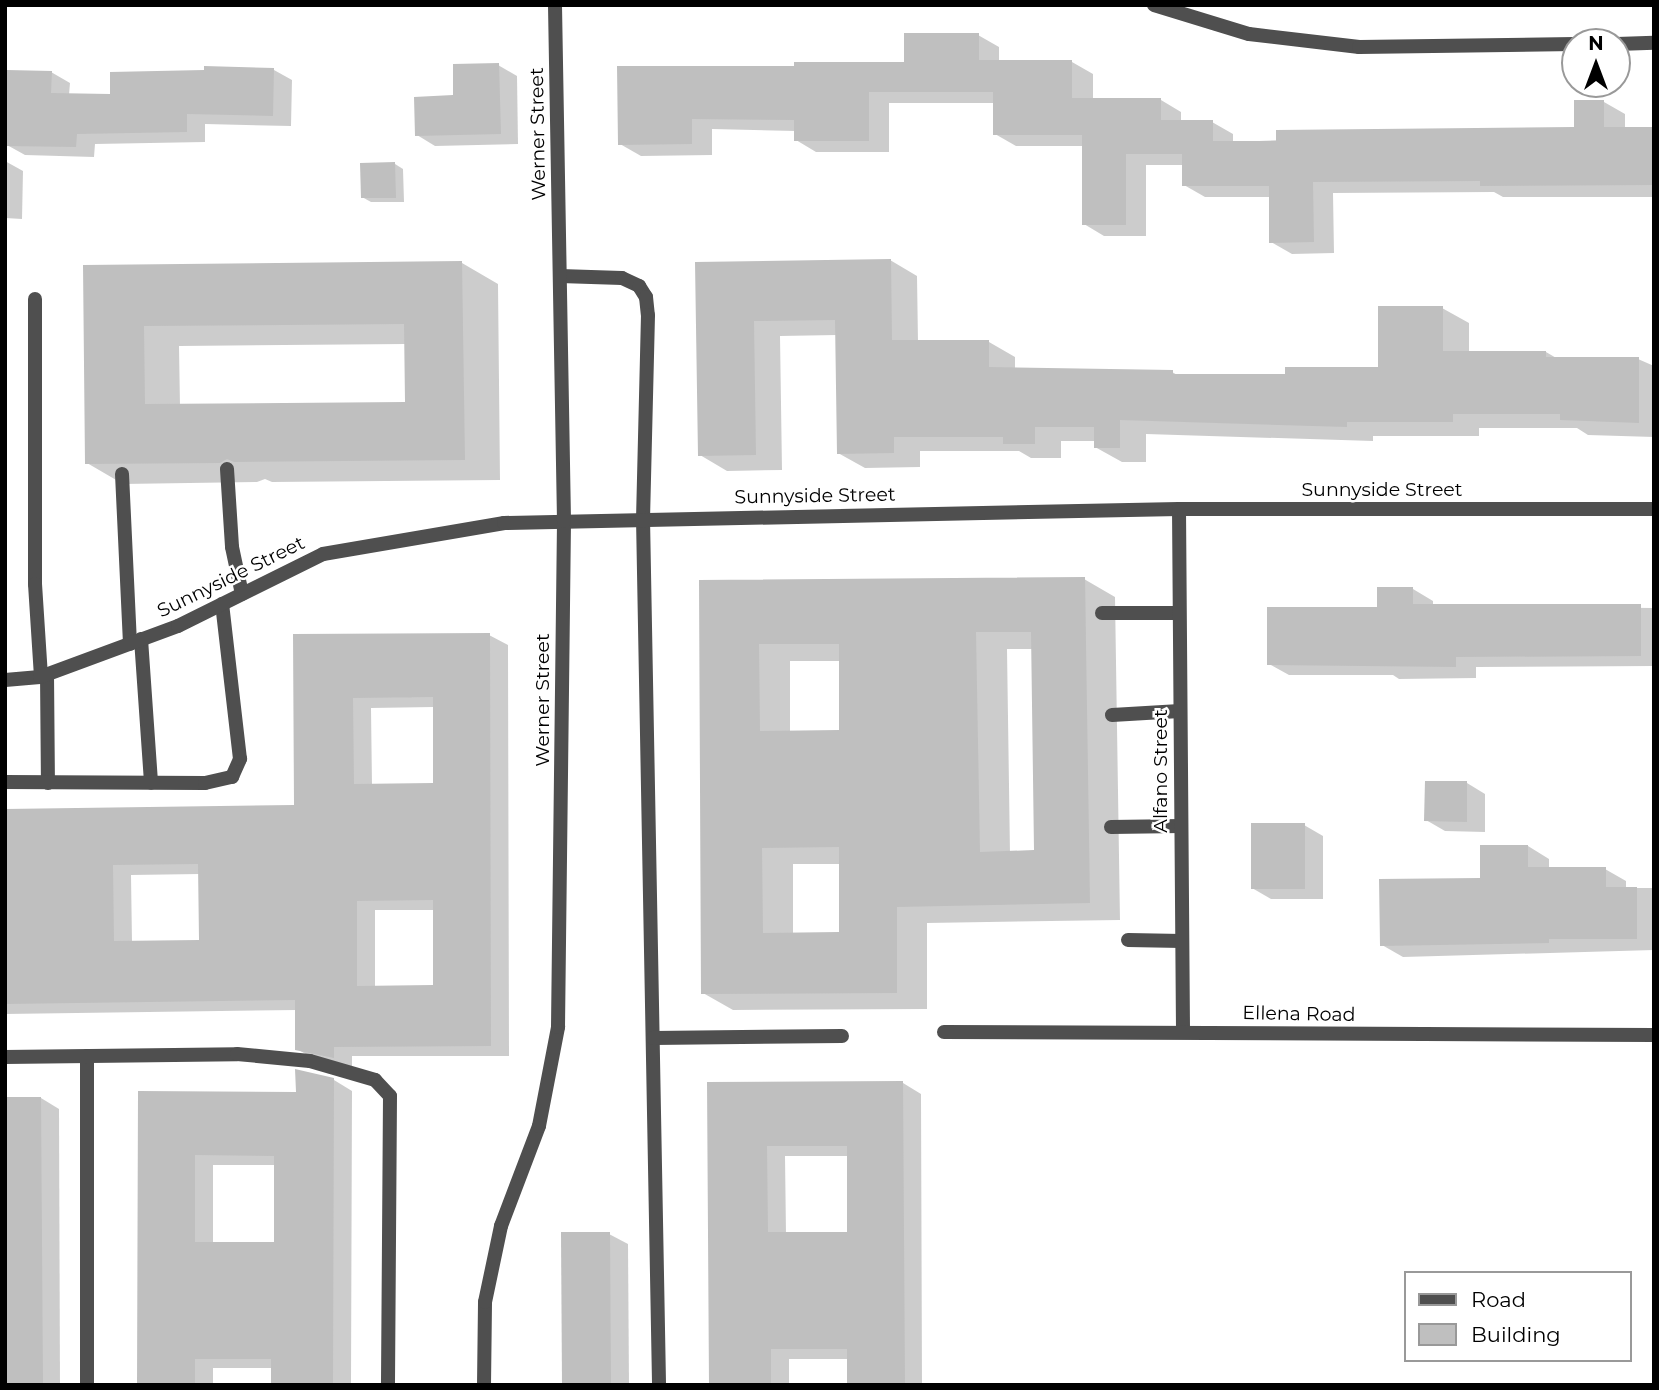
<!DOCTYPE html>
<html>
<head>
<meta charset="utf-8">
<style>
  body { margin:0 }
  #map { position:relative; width:1659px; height:1390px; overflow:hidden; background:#fff; font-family:Montserrat,sans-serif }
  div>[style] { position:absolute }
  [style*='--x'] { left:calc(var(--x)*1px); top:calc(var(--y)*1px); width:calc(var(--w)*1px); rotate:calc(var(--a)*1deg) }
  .shadow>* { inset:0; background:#0003 }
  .building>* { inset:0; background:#bfbfbf }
  .lane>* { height:14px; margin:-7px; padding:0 7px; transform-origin:7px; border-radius:7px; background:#4f4f4f }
  .street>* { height:14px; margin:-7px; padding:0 7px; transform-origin:7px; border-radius:7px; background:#4f4f4f }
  span { translate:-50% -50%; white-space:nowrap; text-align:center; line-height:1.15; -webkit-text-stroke:5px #fff; paint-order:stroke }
  .street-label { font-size:19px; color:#000 }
  .frame { position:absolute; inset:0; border:7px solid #000; pointer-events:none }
  .legend { position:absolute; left:1404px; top:1271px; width:228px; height:91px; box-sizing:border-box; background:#fff; border:2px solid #999; margin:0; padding:9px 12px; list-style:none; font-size:21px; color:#000 }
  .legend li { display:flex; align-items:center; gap:14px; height:35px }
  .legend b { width:35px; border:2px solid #999 }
  .north { position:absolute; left:1561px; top:28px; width:70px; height:70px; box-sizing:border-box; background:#fff; border:2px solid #999; border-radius:50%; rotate:0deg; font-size:19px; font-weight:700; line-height:28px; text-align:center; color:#000 }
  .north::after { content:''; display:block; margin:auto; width:24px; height:32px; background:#000; clip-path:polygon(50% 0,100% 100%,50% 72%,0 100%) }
</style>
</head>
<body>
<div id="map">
  <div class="shadow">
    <div style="clip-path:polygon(978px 35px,999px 47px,999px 62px,1072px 62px,1093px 74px,1093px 100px,1161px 100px,1181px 112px,1181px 122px,1212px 122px,1233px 134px,1233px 142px,1576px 129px,1604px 102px,1625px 114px,1625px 129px,1654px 129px,1654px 197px,1503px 197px,1494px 192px,1333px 193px,1334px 253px,1292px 254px,1271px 242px,1271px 197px,1205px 197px,1184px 185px,1184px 165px,1146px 165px,1146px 236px,1104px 236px,1084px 224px,1084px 146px,1016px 146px,995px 134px,995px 103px,889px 103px,889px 152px,816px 152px,796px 140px,796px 131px,712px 129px,712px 155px,641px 156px,620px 144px,796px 68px,905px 63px)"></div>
    <div style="clip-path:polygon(498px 65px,517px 76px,518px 144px,435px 146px,417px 135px,455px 97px)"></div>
    <div style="clip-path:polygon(274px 70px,292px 80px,291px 126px,205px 124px,205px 142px,95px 144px,94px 157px,25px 155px,7px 145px,51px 72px,70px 83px,69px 95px,112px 96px)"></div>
    <div style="clip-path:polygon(5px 161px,23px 171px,22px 219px,5px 218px)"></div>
    <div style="clip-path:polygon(395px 164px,403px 169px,404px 202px,371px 202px,362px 197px)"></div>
    <div style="clip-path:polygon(890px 260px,917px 276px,918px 342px,989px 342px,1015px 357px,1015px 369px,1172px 372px,1179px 376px,1287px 376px,1380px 368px,1442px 308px,1469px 323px,1469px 352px,1546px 352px,1558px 359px,1638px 359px,1654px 366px,1654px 437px,1588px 435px,1577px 428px,1479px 428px,1479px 436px,1373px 436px,1373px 441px,1146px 434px,1146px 462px,1122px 462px,1095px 447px,1095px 441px,1061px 441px,1061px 458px,1031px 458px,1019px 451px,920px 451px,920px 467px,865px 468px,838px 453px,837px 335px,780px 336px,782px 470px,727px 471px,700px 455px,697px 263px)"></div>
    <div style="clip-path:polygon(evenodd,462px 263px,498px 284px,500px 480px,272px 482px,265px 479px,257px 482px,123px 484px,87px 463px,84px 267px,462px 263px,406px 344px,407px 403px,180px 406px,179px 346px,406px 344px)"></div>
    <div style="clip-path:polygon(evenodd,1084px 579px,1115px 597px,1120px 920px,927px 923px,927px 1009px,733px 1010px,703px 993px,701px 582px,1084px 579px,1007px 649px,1033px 649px,1036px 852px,1010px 853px,1007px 649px,1084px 579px,790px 661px,840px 661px,840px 732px,790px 732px,790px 661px,1084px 579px,793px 864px,840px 864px,840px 934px,793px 934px,793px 864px)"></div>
    <div style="clip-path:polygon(1413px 589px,1433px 601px,1433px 606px,1654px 608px,1654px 666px,1476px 667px,1476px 678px,1399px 679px,1393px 675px,1289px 675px,1269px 664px)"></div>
    <div style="clip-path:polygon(evenodd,295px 635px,489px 635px,508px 645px,509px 1056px,352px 1056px,352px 1067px,316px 1060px,297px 1049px,297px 1010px,5px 1014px,5px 811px,296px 807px,295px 635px,434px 707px,435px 785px,372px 785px,371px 708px,434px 707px,295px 635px,200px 874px,201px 941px,132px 942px,131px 875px,200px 874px,295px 635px,375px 910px,434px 910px,435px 987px,375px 988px,375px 910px)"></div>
    <div style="clip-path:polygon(1467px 783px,1485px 794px,1485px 832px,1445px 831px,1426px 820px)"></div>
    <div style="clip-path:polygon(1304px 825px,1323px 836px,1323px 899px,1271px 899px,1252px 888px)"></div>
    <div style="clip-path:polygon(1528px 846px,1549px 859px,1549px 869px,1605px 869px,1626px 881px,1626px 888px,1654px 888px,1654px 950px,1403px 957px,1382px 945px)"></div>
    <div style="clip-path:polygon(evenodd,334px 1080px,352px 1091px,351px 1385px,273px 1385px,273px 1368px,213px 1368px,213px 1385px,139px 1385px,140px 1093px,297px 1094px,334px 1080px,213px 1165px,276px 1165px,275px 1243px,213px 1243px,213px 1165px)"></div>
    <div style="clip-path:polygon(evenodd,903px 1083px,921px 1094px,922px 1385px,848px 1385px,848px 1359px,789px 1359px,789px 1385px,710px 1385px,709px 1084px,903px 1083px,785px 1156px,848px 1156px,849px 1234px,786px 1234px,785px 1156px)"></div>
    <div style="clip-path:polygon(41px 1098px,59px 1109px,60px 1385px,5px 1385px)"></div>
    <div style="clip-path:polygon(609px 1234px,628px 1244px,629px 1385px,564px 1385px)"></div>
  </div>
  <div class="building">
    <div style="clip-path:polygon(904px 33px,979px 33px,979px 60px,1072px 60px,1072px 98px,1161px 98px,1161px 120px,1213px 120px,1213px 141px,1276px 141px,1276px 130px,1574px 127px,1574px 100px,1604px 100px,1604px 127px,1654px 127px,1654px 185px,1480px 186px,1480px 181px,1313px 182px,1314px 242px,1269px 243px,1269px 186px,1182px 186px,1182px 154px,1126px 154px,1126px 225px,1082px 225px,1082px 135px,993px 135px,993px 92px,869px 92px,869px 141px,794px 141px,794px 120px,692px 119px,692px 144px,618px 145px,617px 66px,794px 66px,794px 62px,904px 62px)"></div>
    <div style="clip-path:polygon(499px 63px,501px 134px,415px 136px,414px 97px,453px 95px,453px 64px)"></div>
    <div style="clip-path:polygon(204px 66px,274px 68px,273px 116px,187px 114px,187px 132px,77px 134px,76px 147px,5px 146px,7px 70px,52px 71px,51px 93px,110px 94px,110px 72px,204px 70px)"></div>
    <div style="clip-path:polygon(395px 162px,396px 198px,361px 198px,360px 163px)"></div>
    <div style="clip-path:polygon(891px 259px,892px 340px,989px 340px,989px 367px,1173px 370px,1173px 374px,1285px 374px,1285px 367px,1378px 367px,1378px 306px,1443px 306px,1443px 351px,1546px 351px,1546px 357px,1639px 357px,1639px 423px,1560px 420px,1560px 414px,1453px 414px,1453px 422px,1347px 422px,1347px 427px,1120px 420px,1120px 448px,1094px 448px,1094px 427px,1035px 427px,1035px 444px,1003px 444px,1003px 437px,894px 437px,894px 453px,837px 454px,835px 320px,754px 321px,756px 455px,698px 456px,695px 262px)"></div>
    <div style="clip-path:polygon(evenodd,462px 261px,465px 460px,234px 462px,227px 459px,220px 463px,85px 464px,83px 265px,462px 261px,404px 324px,405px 402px,145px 404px,144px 326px,404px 324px)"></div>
    <div style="clip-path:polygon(evenodd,1085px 577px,1090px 903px,897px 907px,897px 993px,701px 994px,699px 580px,1085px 577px,976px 632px,1031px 632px,1034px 850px,980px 852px,976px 632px,1085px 577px,759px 644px,839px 644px,839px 730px,760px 731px,759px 644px,1085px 577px,839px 847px,839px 932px,763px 933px,762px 848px,839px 847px)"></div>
    <div style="clip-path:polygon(1377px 587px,1413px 587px,1413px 604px,1641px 604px,1641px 656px,1456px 657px,1456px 667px,1267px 665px,1267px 607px,1377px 607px)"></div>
    <div style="clip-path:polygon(evenodd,490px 633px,491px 1046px,334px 1047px,334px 1058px,295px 1050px,295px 1000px,5px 1004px,5px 809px,294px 805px,293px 634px,490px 633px,433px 697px,433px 783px,354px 784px,353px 698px,433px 697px,490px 633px,198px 864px,199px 940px,114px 941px,113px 865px,198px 864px,490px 633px,433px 900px,433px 985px,357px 986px,357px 901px,433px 900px)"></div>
    <div style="clip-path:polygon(1425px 781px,1467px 781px,1467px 822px,1424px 821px)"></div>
    <div style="clip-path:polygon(1251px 823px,1305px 823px,1305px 889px,1251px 889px)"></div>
    <div style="clip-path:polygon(1480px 845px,1528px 845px,1528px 867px,1606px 867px,1606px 887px,1637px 887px,1637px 939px,1549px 939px,1549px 943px,1380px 946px,1379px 879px,1480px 878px)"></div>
    <div style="clip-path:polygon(evenodd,295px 1069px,334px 1078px,333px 1385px,271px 1385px,271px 1359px,195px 1359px,195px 1385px,137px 1385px,138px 1091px,296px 1092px,295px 1069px,195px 1155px,274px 1156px,274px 1242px,195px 1242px,195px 1155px)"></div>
    <div style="clip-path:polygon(evenodd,903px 1081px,905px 1385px,847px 1385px,847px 1349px,771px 1349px,771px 1385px,709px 1385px,707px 1082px,903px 1081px,767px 1146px,847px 1146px,847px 1232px,768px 1232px,767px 1146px)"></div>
    <div style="clip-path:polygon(5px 1097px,41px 1097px,43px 1385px,5px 1385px)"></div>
    <div style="clip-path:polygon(561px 1232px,610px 1232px,611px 1385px,562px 1385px)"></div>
  </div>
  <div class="lane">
    <div style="--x:560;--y:276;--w:62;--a:1.8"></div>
    <div style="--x:622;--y:278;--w:19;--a:25"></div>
    <div style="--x:639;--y:286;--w:13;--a:58"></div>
    <div style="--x:646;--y:297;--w:18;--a:84"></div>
    <div style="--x:648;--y:315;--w:203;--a:91.4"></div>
    <div style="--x:643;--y:518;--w:867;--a:88.94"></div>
    <div style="--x:35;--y:299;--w:285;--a:90"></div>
    <div style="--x:35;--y:584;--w:92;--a:86.3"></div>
    <div style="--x:227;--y:469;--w:78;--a:86.3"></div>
    <div style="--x:232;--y:547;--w:48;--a:78"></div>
    <div style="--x:122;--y:474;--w:170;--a:87.3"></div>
    <div style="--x:1102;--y:613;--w:77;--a:0"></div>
    <div style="--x:141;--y:639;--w:144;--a:86"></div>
    <div style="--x:47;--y:674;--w:109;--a:89.5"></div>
    <div style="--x:1112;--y:715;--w:68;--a:-3.4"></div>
    <div style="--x:5;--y:782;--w:200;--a:0.3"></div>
    <div style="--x:205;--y:783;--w:28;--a:-13"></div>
    <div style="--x:232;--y:777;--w:20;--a:-66"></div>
    <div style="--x:240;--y:759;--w:156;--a:-96.6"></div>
    <div style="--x:1111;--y:827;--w:70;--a:-0.8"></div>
    <div style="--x:1128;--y:940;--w:54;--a:1.1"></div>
    <div style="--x:653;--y:1038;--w:189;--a:-0.6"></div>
    <div style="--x:87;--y:1056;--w:329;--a:90"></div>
    <div style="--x:5;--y:1057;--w:232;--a:-0.7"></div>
    <div style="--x:237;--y:1054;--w:73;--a:5.5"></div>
    <div style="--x:310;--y:1061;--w:68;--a:16.3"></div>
    <div style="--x:375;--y:1080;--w:22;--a:47"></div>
    <div style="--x:390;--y:1096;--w:289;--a:90.4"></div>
  </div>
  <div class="street">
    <div style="--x:1154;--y:5;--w:99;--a:17"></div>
    <div style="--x:1249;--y:34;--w:111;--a:6.7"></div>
    <div style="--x:1359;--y:47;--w:216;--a:-0.8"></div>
    <div style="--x:1617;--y:44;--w:37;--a:-2"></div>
    <div style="--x:1179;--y:509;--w:523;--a:89.56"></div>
    <div style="--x:5;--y:680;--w:35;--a:-5"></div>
    <div style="--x:40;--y:677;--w:147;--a:-20.3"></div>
    <div style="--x:178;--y:626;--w:162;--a:-26.4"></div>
    <div style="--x:323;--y:554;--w:184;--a:-9.7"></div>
    <div style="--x:504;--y:523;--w:675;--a:-1.19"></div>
    <div style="--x:1179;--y:509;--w:475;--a:0"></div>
    <div style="--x:944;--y:1032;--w:710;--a:0.24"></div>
    <div style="--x:484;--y:1385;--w:83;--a:-89.3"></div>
    <div style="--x:485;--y:1302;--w:78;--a:-78.1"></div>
    <div style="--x:501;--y:1226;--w:107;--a:-69.2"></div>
    <div style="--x:539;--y:1126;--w:101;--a:-79.1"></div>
    <div style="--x:558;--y:1027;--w:506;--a:-89.32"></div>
    <div style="--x:564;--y:521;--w:516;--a:-91"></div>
  </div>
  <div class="street-label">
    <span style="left:538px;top:134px;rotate:-91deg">Werner Street</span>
    <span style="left:1382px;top:490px">Sunnyside Street</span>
    <span style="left:815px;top:496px;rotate:-1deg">Sunnyside Street</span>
    <span style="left:231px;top:577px;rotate:-26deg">Sunnyside Street</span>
    <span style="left:543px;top:700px;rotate:-90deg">Werner Street</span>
    <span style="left:1161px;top:771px;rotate:-90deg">Alfano Street</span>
    <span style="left:1299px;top:1014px;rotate:1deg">Ellena Road</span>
  </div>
  <div class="frame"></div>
  <ul class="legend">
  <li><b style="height:9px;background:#4f4f4f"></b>Road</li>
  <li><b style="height:19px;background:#bfbfbf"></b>Building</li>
  </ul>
  <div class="north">N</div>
</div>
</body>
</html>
